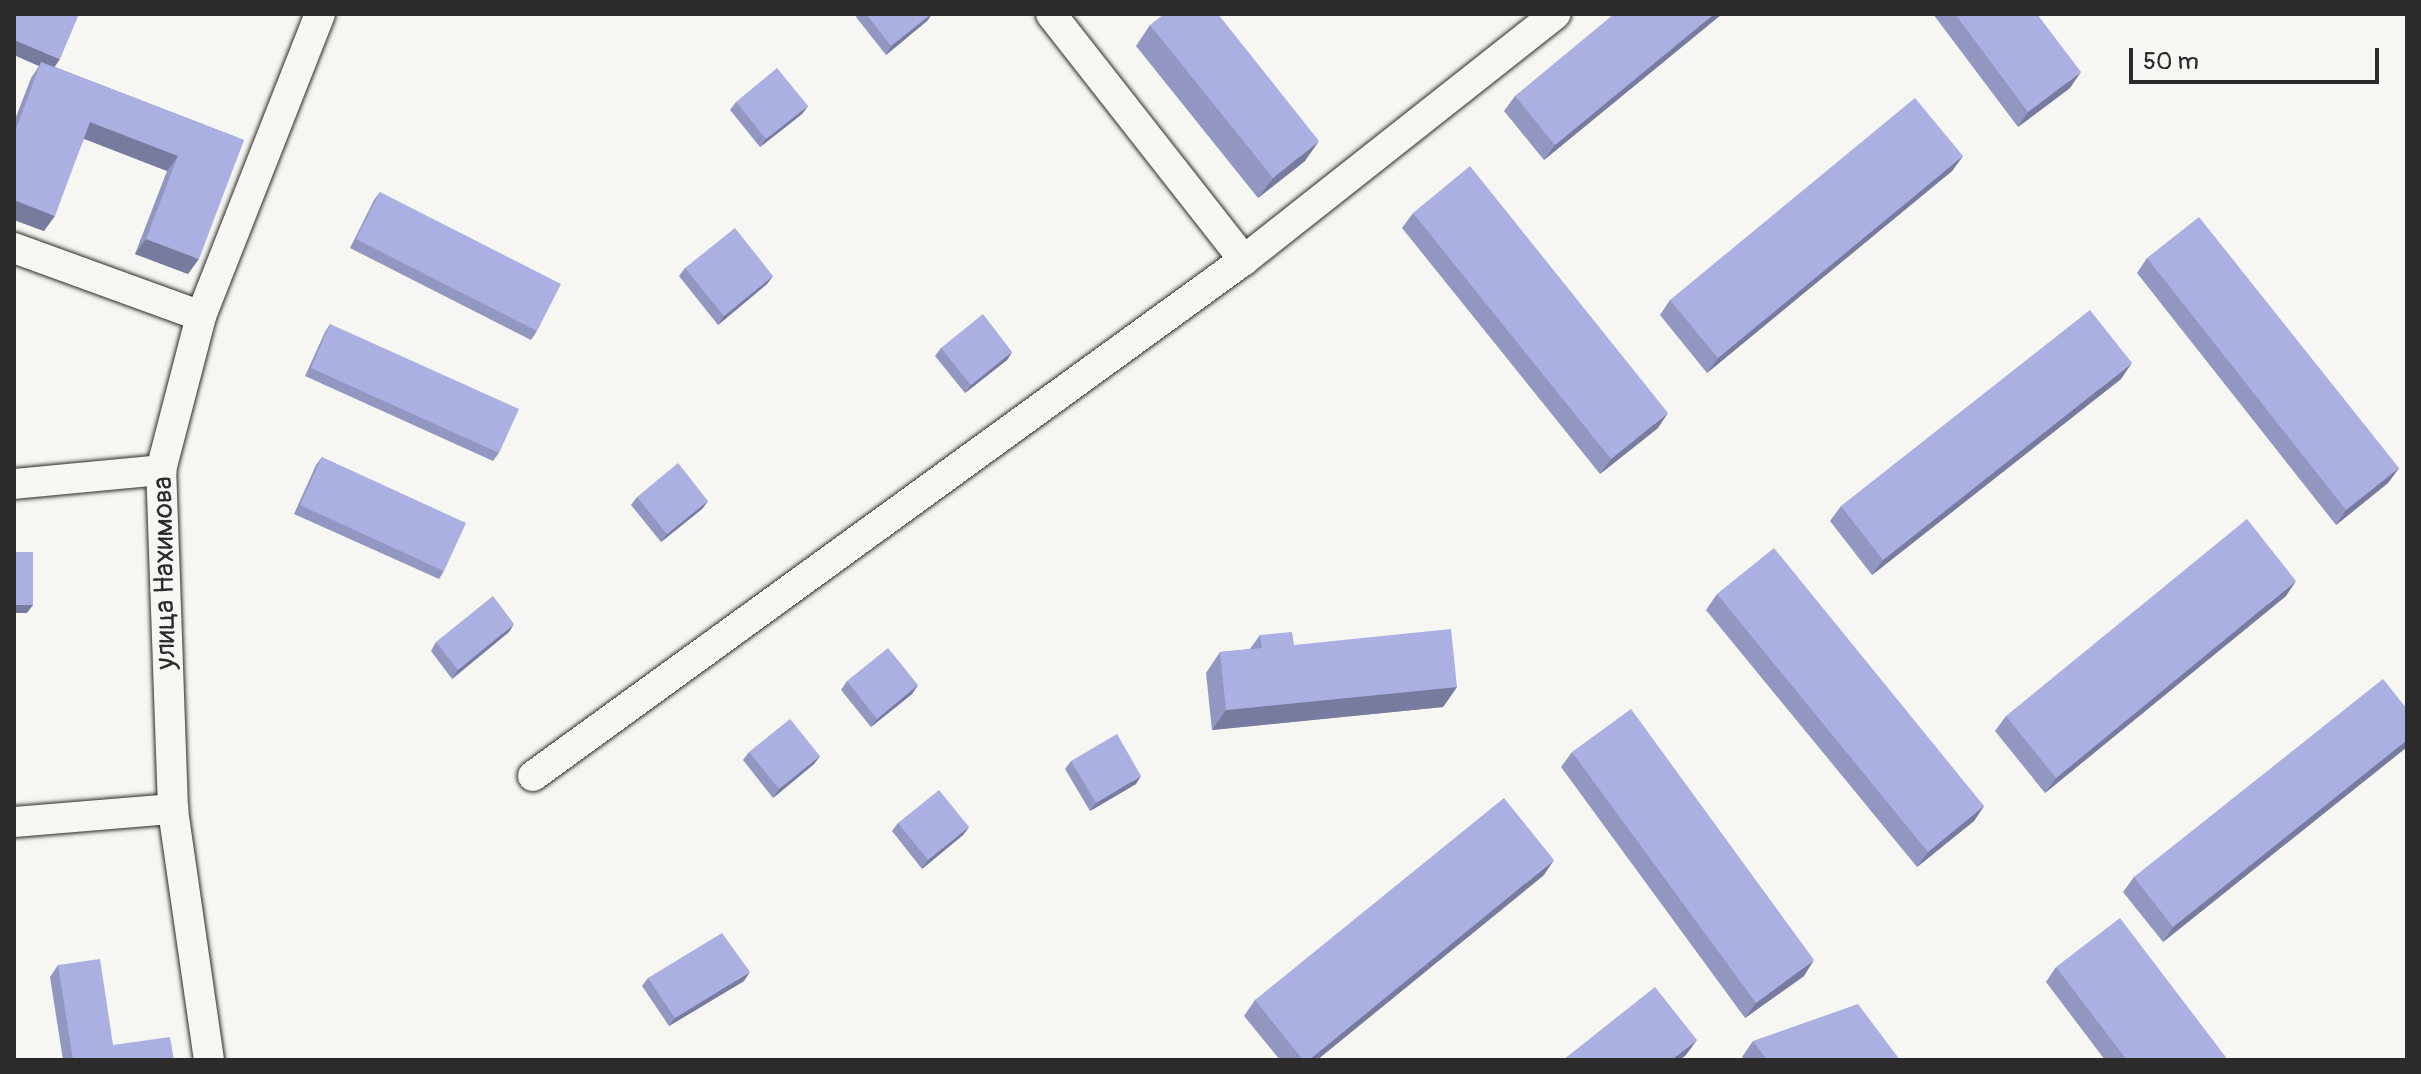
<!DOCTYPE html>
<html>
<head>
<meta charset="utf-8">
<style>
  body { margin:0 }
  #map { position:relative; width:2421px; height:1074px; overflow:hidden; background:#f6f6f2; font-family:Pangolin,sans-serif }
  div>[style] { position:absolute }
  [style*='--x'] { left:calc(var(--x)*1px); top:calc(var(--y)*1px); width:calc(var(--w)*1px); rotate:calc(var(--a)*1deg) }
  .roads { filter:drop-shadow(0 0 2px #2b2b2b) drop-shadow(0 0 2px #2b2b2b) }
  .minor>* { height:30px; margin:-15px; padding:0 15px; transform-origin:15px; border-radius:15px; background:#f6f6f2 }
  .wall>* { inset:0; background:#9297c2 }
  .shaded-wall>* { inset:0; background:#777b9e }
  .building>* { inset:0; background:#aab0e1 }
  span { translate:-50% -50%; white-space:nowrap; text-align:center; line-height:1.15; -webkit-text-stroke:6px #f6f6f2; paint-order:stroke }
  .street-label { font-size:28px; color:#2b2b2b }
  .frame { position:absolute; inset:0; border:16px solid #2b2b2b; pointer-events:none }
  .scale { position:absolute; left:2129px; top:48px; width:250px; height:36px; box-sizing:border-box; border:4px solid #2b2b2b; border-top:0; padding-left:10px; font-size:24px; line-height:28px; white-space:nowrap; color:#2b2b2b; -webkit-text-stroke:6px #f6f6f2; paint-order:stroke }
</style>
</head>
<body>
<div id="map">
  <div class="roads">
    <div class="minor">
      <div style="--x:1051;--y:14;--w:313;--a:51.9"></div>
      <div style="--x:14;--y:248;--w:199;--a:20"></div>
      <div style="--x:14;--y:484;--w:148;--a:-5.4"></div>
      <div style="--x:533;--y:776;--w:879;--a:-35.97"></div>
      <div style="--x:1244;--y:260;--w:397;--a:-38.3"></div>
      <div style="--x:14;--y:822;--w:160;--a:-4.7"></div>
      <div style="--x:209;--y:1060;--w:254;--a:-98.2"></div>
      <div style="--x:173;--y:809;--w:339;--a:-92"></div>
      <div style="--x:161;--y:470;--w:159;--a:-75.4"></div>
      <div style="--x:201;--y:316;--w:325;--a:-68.5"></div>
    </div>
  </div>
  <div class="wall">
    <div style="clip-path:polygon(14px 14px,55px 67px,244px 140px,188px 274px,135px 254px,167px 171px,84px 139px,44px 231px,14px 220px,14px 122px,31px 78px,39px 66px,14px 55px)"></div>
    <div style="clip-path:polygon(858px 14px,932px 14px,927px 21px,886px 55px,856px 17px)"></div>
    <div style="clip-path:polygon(1722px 14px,1544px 160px,1504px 111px,1515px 96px)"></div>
    <div style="clip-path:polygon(1933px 14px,2037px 14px,2070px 88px,2018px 127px)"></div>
    <div style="clip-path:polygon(1150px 25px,1305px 161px,1258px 198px,1136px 46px)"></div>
    <div style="clip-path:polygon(736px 102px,808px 106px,802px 114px,760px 147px,730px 110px)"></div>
    <div style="clip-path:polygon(1963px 156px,1952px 171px,1707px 373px,1660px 315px,1670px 300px)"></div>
    <div style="clip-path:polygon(380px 192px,537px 331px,531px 340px,350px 248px,374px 200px)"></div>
    <div style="clip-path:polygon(1413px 213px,1658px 428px,1600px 474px,1402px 228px)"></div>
    <div style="clip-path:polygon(2147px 258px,2399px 468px,2388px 483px,2336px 525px,2137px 273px)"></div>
    <div style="clip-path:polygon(685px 268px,773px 276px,767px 284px,718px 325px,679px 276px)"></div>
    <div style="clip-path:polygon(330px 324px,499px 453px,493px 461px,305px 376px,325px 332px)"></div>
    <div style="clip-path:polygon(941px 348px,1012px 352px,1007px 360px,965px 393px,935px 356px)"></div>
    <div style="clip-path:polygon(2121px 379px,1872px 575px,1830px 521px,1841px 506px)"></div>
    <div style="clip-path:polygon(322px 457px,444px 571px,439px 579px,294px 514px,316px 465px)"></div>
    <div style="clip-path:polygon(637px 497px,708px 501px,702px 509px,661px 542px,631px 505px)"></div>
    <div style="clip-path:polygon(1717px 594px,1984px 806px,1974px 821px,1917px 867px,1706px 610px)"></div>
    <div style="clip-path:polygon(2286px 596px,2045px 793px,1995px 731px,2006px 716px)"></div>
    <div style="clip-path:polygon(509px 632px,452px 679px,431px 651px,436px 642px)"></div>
    <div style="clip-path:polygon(1260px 635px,1294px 645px,1457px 687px,1443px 707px,1212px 730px,1206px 673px,1220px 652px,1250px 649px)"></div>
    <div style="clip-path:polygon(847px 681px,918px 685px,912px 694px,871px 727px,841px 690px)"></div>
    <div style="clip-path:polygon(2407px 709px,2407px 747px,2163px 942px,2123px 892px,2134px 877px)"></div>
    <div style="clip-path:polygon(749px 752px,820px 756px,814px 764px,773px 798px,743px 760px)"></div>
    <div style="clip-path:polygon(1572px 752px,1804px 976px,1745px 1018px,1561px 767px)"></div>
    <div style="clip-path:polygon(1071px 761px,1136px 784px,1090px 811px,1065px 769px)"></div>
    <div style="clip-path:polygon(898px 823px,969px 827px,963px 835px,922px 869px,892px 831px)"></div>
    <div style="clip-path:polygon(1544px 875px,1317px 1060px,1280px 1060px,1244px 1016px,1255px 1000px)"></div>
    <div style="clip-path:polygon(58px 965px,113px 1045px,174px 1060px,63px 1060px,50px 977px)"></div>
    <div style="clip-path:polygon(2056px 967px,2228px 1060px,2105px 1060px,2046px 982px)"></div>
    <div style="clip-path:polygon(648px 978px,744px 981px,669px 1026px,642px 986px)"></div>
    <div style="clip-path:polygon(1753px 1041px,1900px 1060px,1745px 1060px,1742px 1057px)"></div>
  </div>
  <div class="shaded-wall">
    <div style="clip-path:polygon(932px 14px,927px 21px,886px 55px,891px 46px)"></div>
    <div style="clip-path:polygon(1714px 14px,1722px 14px,1544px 160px,1555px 145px)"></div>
    <div style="clip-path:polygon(14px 40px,60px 59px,52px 71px,41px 62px,39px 66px,14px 55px)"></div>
    <div style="clip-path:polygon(2081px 72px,2070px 88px,2018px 127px,2028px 112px)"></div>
    <div style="clip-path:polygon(808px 106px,802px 114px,760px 147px,766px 139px)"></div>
    <div style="clip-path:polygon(90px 122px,178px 156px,167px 171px,80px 137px)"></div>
    <div style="clip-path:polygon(1319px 141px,1305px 161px,1258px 198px,1273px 178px)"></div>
    <div style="clip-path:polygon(1963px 156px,1952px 171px,1707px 373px,1718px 358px)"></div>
    <div style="clip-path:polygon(14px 200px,55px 216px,44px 231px,14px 220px)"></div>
    <div style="clip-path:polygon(146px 239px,199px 259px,188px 274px,135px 254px)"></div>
    <div style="clip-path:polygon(773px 276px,767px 284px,718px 325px,724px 316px)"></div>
    <div style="clip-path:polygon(1012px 352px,1007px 360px,965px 393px,971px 385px)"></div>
    <div style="clip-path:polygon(2132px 363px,2121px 379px,1872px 575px,1883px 560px)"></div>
    <div style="clip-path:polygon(1668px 413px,1658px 428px,1600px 474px,1611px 459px)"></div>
    <div style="clip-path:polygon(2399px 468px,2388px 483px,2336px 525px,2346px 510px)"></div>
    <div style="clip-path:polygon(708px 501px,702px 509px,661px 542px,667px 534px)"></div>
    <div style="clip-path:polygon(2296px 581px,2286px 596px,2045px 793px,2056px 778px)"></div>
    <div style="clip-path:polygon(14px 605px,33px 605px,27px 613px,14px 613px)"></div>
    <div style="clip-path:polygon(514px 624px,509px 632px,452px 679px,458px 670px)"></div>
    <div style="clip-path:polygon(918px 685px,912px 694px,871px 727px,877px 719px)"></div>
    <div style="clip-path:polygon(1457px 687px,1443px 707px,1212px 730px,1226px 710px)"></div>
    <div style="clip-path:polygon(2407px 740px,2407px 747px,2163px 942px,2173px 927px)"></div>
    <div style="clip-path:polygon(820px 756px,814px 764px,773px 798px,779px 789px)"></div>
    <div style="clip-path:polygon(1141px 776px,1136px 784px,1090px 811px,1096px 803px)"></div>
    <div style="clip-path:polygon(1984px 806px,1974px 821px,1917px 867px,1928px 852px)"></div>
    <div style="clip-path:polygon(969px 827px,963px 835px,922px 869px,928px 860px)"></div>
    <div style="clip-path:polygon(1554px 860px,1544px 875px,1317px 1060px,1309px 1060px)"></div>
    <div style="clip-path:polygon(1814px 960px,1804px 976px,1745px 1018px,1756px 1003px)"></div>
    <div style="clip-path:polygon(750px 972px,744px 981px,669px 1026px,675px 1018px)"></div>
    <div style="clip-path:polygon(1697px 1040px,1686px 1055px,1680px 1060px,1671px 1060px)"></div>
  </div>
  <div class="building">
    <div style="clip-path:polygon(14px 14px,79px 14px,60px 59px,14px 40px)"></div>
    <div style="clip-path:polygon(866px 14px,931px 14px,891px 46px)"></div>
    <div style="clip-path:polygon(1164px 14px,1218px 14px,1319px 141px,1273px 178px,1150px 25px)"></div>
    <div style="clip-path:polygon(1614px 14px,1714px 14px,1555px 145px,1515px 96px)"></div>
    <div style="clip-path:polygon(1955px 14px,2037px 14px,2081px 72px,2028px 112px)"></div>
    <div style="clip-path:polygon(41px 62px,244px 140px,199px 259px,146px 239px,178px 156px,90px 122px,55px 216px,14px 200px,14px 134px)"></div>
    <div style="clip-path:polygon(777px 68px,808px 106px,766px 139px,736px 102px)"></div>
    <div style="clip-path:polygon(1915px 98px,1963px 156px,1718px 358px,1670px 300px)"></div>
    <div style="clip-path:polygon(1470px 166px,1668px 413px,1611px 459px,1413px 213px)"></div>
    <div style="clip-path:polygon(380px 192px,561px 284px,537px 331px,356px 239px)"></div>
    <div style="clip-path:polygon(2199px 217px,2399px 468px,2346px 510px,2147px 258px)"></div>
    <div style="clip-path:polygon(735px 228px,773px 276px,724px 316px,685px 268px)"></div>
    <div style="clip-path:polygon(2090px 310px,2132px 363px,1883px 560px,1841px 506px)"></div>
    <div style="clip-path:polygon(983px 314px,1012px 352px,971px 385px,941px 348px)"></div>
    <div style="clip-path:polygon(330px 324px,519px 409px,499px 453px,311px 368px)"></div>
    <div style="clip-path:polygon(322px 457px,466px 523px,444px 571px,300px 505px)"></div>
    <div style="clip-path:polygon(678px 463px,708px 501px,667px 534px,637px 497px)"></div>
    <div style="clip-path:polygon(2247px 519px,2296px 581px,2056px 778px,2006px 716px)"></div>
    <div style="clip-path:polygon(1774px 548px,1984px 806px,1928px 852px,1717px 594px)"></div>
    <div style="clip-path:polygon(14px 552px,33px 552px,33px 605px,14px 605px)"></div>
    <div style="clip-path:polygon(493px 596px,514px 624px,458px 670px,436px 642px)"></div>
    <div style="clip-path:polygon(1451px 629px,1457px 687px,1226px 710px,1220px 652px,1262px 648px,1260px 635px,1292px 632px,1294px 645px)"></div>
    <div style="clip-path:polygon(888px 648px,918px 685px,877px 719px,847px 681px)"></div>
    <div style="clip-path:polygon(2383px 679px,2407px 709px,2407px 740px,2173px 927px,2134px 877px)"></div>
    <div style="clip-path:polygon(1631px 709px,1814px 960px,1756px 1003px,1572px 752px)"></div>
    <div style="clip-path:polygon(790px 719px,820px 756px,779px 789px,749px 752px)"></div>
    <div style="clip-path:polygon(1117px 734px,1141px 776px,1096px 803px,1071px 761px)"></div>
    <div style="clip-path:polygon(939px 790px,969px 827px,928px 860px,898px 823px)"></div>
    <div style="clip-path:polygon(1504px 798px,1554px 860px,1309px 1060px,1303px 1060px,1255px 1000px)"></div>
    <div style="clip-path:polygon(2120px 918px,2228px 1060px,2127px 1060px,2056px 967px)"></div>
    <div style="clip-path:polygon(722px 933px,750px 972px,675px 1018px,648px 978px)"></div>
    <div style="clip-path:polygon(100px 959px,113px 1045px,170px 1037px,174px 1060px,73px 1060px,58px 965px)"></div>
    <div style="clip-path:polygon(1655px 987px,1697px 1040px,1671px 1060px,1563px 1060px)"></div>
    <div style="clip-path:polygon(1858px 1004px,1900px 1060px,1767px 1060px,1753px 1041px)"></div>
  </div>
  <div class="street-label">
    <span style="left:165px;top:573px;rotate:-91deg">улица Нахимова</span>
  </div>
  <div class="frame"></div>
  <div class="scale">50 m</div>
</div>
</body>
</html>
